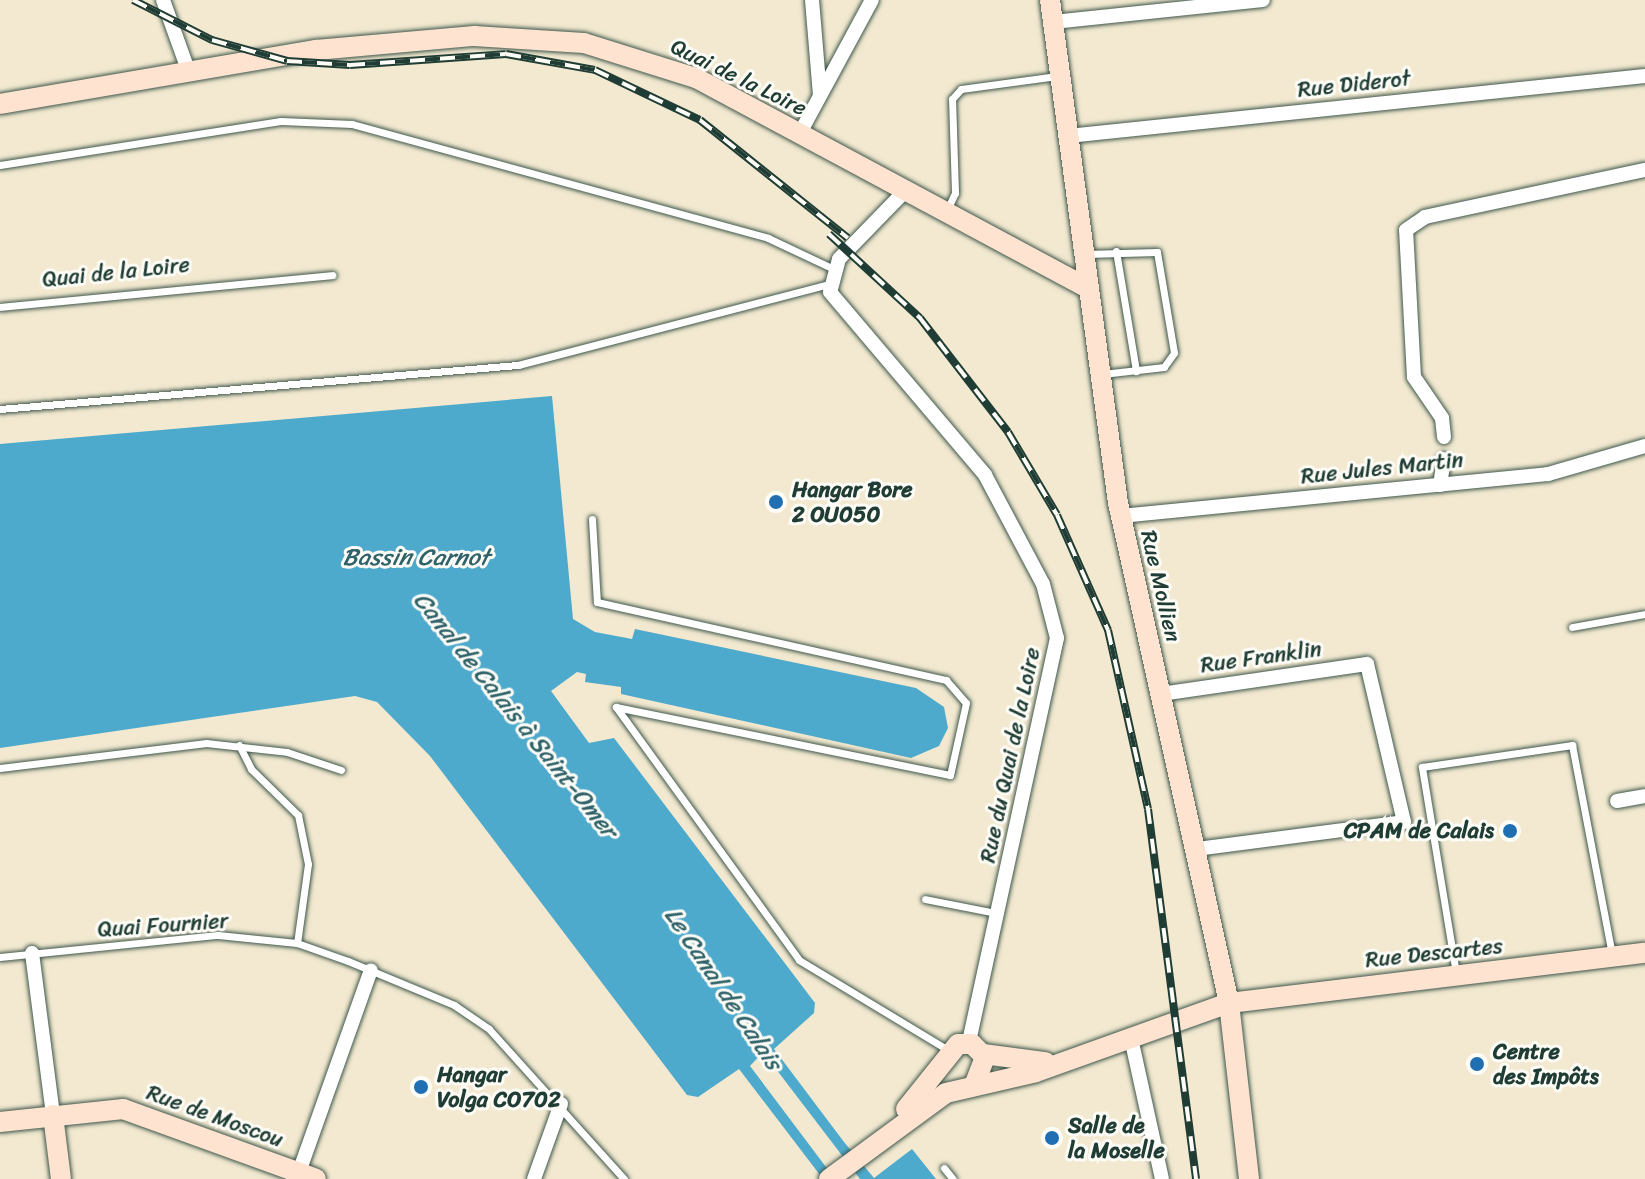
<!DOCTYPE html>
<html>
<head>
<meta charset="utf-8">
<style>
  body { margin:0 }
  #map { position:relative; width:1645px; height:1179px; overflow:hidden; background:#f2e9d0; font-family:Sriracha,sans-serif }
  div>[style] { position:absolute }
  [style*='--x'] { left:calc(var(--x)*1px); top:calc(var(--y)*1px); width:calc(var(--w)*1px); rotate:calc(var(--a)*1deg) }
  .water>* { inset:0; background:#4eaacc }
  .roads { filter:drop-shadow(0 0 2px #3f574b) drop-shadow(0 0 2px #3f574b) }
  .lane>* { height:7px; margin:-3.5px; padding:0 3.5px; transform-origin:3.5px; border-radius:3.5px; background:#fff }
  .street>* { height:14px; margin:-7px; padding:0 7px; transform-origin:7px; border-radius:7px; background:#fff }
  .secondary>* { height:20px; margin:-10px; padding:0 10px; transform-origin:10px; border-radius:10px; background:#fee3d1 }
  .rail>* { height:8px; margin-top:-4px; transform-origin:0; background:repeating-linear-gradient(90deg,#fdfcf7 0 15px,#1f3d34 0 30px); box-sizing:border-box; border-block:2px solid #1f3d34 }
  .dots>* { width:22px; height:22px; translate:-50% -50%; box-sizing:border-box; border:4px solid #fdfcf7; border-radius:50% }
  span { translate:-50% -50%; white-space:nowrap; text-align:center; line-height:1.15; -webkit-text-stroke:6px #fdfcf7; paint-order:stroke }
  .street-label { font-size:22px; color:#1f3d34 }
  .poi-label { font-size:22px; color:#1f3d34; font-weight:700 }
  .left { translate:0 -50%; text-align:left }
  .right { translate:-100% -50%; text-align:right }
  .water-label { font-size:24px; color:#2f6369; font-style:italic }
</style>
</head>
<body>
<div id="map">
  <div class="water">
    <div style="clip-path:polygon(552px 396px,573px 619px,595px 632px,632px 639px,635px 629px,916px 688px,944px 707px,948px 728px,939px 746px,911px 758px,621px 694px,621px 687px,585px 682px,586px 674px,577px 672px,551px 691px,589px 743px,614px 738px,815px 1003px,814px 1013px,774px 1049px,844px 1142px,874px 1178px,912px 1149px,936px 1179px,860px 1179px,763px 1052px,750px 1066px,835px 1179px,823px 1179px,739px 1069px,698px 1097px,687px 1095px,430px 756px,377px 702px,355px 696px,0 748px,0 444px)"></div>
  </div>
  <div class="roads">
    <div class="lane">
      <div style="--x:0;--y:165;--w:284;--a:-8.9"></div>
      <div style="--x:281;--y:121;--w:71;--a:2.4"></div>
      <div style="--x:352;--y:124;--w:431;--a:15.3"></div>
      <div style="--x:768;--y:238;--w:73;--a:25.2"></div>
      <div style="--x:947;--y:210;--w:19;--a:-65"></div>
      <div style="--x:955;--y:193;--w:94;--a:-91.8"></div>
      <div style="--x:952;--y:99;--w:13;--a:-48"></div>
      <div style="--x:961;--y:89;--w:97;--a:-7.7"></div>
      <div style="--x:1116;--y:251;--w:122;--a:80.5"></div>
      <div style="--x:1086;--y:254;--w:71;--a:-1.6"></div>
      <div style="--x:1157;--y:252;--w:102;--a:80.4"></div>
      <div style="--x:1174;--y:353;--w:17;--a:126"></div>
      <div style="--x:1164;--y:367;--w:62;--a:173.6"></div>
      <div style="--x:0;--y:307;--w:334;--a:-5.5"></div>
      <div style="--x:0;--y:409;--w:520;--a:-4.86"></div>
      <div style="--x:518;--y:365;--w:321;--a:-14.6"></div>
      <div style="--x:592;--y:519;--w:83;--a:86.6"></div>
      <div style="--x:597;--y:602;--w:358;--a:12.6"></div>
      <div style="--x:946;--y:680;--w:30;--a:49"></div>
      <div style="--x:966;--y:703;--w:74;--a:102.5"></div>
      <div style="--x:950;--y:775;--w:341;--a:-168.5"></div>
      <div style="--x:616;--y:707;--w:312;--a:54.1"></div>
      <div style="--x:799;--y:960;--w:174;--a:31.1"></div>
      <div style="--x:1572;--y:627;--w:74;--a:-10.1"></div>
      <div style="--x:239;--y:745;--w:27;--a:63"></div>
      <div style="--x:251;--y:769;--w:66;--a:44.4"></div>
      <div style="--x:298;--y:815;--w:50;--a:78.5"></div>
      <div style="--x:308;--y:864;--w:80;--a:97.9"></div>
      <div style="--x:0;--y:768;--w:208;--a:-6.9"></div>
      <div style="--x:206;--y:743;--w:81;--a:6.3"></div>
      <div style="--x:287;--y:752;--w:57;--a:18.4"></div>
      <div style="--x:925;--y:899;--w:72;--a:11.2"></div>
      <div style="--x:0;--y:957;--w:219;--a:-5.8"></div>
      <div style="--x:218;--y:935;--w:79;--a:5.8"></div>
      <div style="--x:297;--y:943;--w:54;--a:19.4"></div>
      <div style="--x:348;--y:961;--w:115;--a:22.5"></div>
      <div style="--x:454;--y:1005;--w:42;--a:34.4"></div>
      <div style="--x:489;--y:1029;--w:202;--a:48"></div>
      <div style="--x:1456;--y:973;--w:209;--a:-99.4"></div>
      <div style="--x:1422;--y:767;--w:152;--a:-8.3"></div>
      <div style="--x:1572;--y:745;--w:214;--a:79.2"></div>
      <div style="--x:944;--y:1168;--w:14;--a:51"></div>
    </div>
    <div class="street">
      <div style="--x:163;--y:0;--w:74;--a:70.3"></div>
      <div style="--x:812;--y:0;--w:95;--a:85.2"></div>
      <div style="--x:1053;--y:22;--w:211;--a:-6"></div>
      <div style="--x:800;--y:133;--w:151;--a:-61.6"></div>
      <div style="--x:1068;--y:136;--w:580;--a:-5.94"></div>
      <div style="--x:906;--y:190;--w:96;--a:134.2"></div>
      <div style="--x:839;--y:259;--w:34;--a:105"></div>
      <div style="--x:830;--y:292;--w:240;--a:49.7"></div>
      <div style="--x:985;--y:475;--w:123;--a:62"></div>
      <div style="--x:1043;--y:584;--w:56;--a:75.5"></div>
      <div style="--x:1057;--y:638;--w:414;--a:102.3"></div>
      <div style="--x:1444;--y:437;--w:19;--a:-96"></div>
      <div style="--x:1442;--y:418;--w:50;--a:-124.3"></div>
      <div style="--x:1414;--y:377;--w:147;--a:-93.1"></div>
      <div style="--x:1406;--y:230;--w:23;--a:-34"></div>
      <div style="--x:1425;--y:217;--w:225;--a:-12.1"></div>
      <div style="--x:1440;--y:485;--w:26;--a:-81"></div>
      <div style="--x:1120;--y:516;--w:430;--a:-5.6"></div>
      <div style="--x:1548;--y:474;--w:101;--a:-16.1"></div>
      <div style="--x:1161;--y:694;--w:208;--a:-8.3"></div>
      <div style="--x:1367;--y:664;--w:162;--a:76.8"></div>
      <div style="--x:1404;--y:822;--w:211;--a:172.6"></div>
      <div style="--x:1617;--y:801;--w:28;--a:-10"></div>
      <div style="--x:32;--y:953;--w:163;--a:82.6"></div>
      <div style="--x:1131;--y:1038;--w:144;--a:77.6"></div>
      <div style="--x:299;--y:1172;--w:214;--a:-70.4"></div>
      <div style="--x:534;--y:1179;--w:80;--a:-70.2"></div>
    </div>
    <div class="secondary">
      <div style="--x:1050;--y:0;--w:508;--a:82.3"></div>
      <div style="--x:1118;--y:503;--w:512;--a:77.48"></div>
      <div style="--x:1229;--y:1003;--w:177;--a:83.5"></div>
      <div style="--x:0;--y:104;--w:321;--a:-9.7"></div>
      <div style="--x:316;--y:50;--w:159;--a:-5.1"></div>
      <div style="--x:474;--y:36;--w:110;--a:3.6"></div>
      <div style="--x:584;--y:43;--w:117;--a:17.4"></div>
      <div style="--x:696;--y:78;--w:446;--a:28.2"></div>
      <div style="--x:983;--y:1054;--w:63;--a:7.4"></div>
      <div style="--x:906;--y:1109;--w:83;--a:-51.3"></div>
      <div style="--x:958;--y:1044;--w:14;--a:0"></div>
      <div style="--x:972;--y:1044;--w:18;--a:45"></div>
      <div style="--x:985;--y:1057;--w:28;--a:111"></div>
      <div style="--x:53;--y:1115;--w:64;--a:82.9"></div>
      <div style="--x:0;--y:1122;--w:124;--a:-6"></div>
      <div style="--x:123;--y:1109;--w:205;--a:19.9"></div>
      <div style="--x:829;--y:1179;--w:145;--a:-36.3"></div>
      <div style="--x:946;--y:1093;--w:92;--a:-13.1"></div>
      <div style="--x:1036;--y:1072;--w:205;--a:-19.7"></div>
      <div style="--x:1229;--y:1003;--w:419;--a:-6.9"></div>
    </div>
  </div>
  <div class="rail">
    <div style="--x:133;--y:0;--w:89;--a:26.9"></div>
    <div style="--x:212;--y:40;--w:78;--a:15.6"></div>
    <div style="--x:287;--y:61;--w:63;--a:3.6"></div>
    <div style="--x:350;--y:65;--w:156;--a:-4"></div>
    <div style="--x:506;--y:54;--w:90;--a:10.2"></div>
    <div style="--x:595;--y:70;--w:116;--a:25.5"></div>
    <div style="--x:700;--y:120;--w:189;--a:38.6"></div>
    <div style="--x:829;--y:234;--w:124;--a:42.7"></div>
    <div style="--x:920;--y:318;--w:144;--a:52.3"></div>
    <div style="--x:1008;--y:432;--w:96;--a:59.4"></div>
    <div style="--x:1057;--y:515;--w:126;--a:66.1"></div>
    <div style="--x:1108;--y:630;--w:183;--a:77.4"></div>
    <div style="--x:1148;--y:809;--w:373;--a:82.6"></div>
  </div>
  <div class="dots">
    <div style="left:776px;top:502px;background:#1f6fb2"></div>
    <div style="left:1510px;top:831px;background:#1f6fb2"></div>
    <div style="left:1477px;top:1064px;background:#1f6fb2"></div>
    <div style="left:421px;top:1087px;background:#1f6fb2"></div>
    <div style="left:1052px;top:1138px;background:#1f6fb2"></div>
  </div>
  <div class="street-label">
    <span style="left:739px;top:77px;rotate:26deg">Quai de la Loire</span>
    <span style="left:1354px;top:84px;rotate:-6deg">Rue Diderot</span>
    <span style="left:116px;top:272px;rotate:-6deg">Quai de la Loire</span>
    <span style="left:1382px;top:468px;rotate:-6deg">Rue Jules Martin</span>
    <span style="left:1161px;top:586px;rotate:77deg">Rue Mollien</span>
    <span style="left:1261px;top:657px;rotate:-8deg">Rue Franklin</span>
    <span style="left:1010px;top:755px;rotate:-78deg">Rue du Quai de la Loire</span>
    <span style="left:163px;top:925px;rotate:-4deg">Quai Fournier</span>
    <span style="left:1434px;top:953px;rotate:-6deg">Rue Descartes</span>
    <span style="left:215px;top:1116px;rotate:20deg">Rue de Moscou</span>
  </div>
  <div class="poi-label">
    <span class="left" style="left:792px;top:502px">Hangar Bore<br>2 OU050</span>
    <span class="right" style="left:1494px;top:831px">CPAM de Calais</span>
    <span class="left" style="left:1493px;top:1064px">Centre<br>des Impôts</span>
    <span class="left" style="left:437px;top:1087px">Hangar<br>Volga CO702</span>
    <span class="left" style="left:1068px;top:1138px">Salle de<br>la Moselle</span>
  </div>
  <div class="water-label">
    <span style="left:416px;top:558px">Bassin Carnot</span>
    <span style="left:515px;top:715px;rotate:51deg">Canal de Calais à Saint-Omer</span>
    <span style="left:723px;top:989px;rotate:56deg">Le Canal de Calais</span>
  </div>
</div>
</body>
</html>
